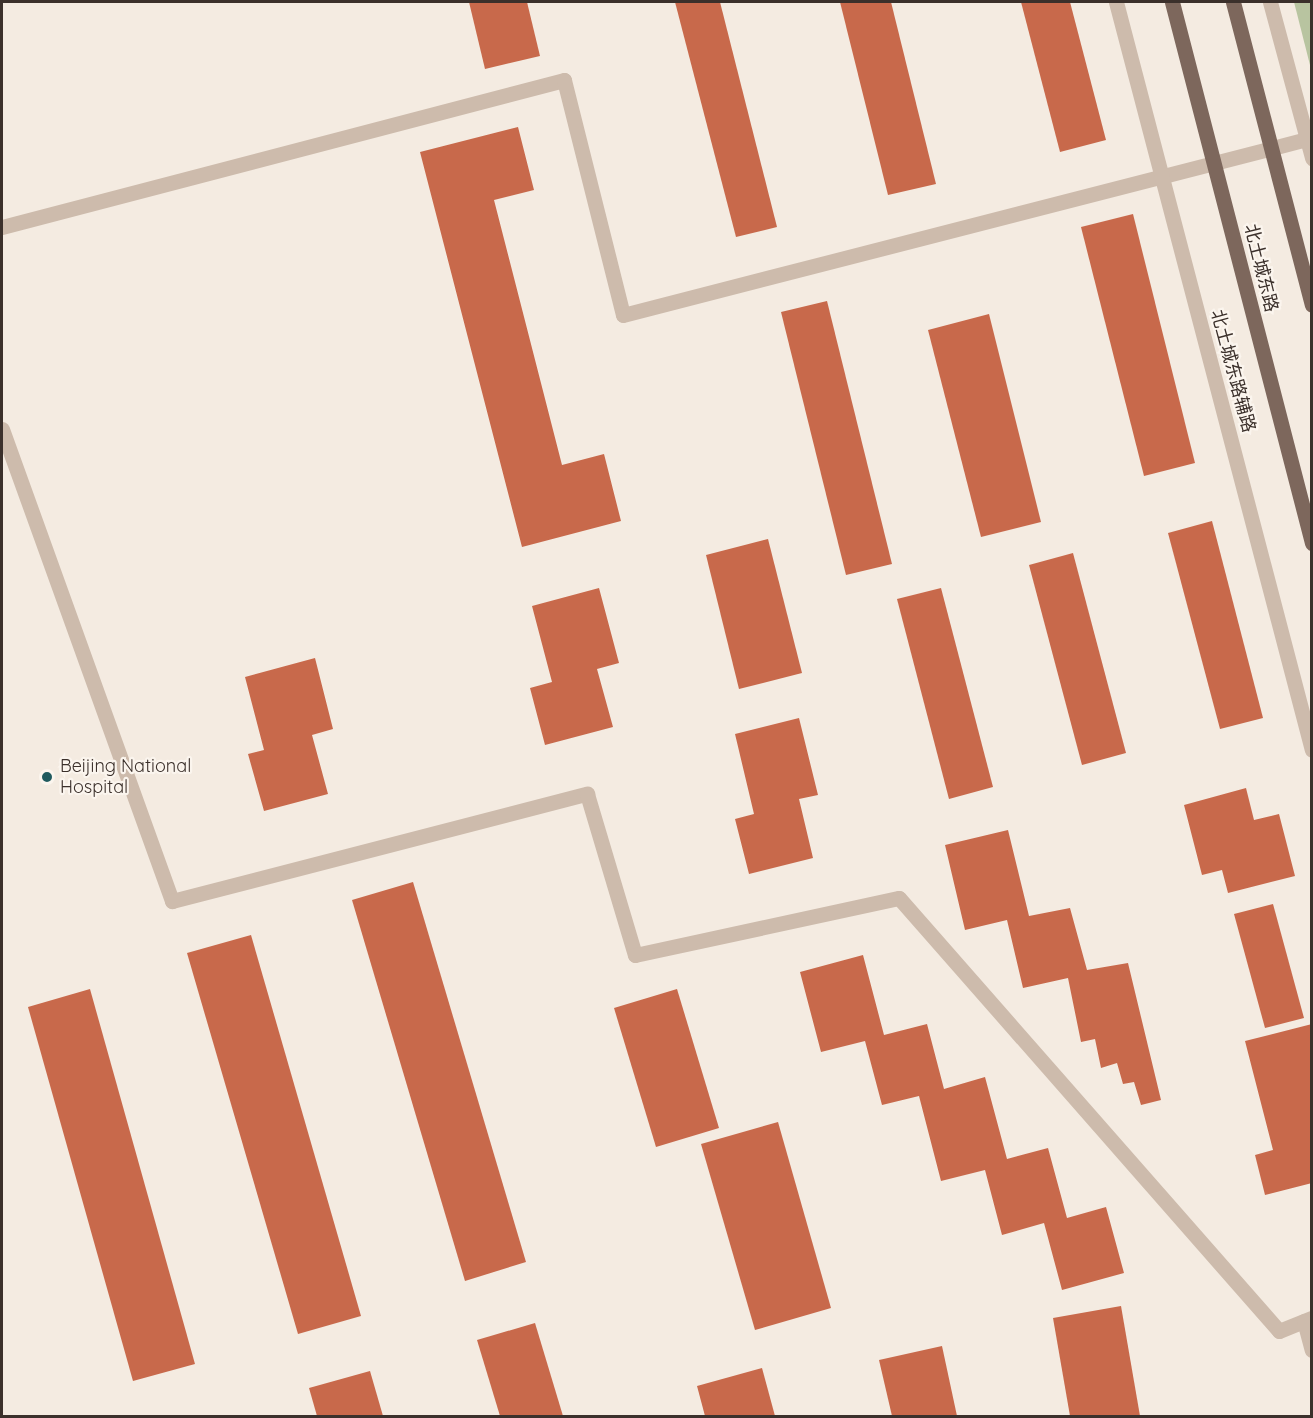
<!DOCTYPE html>
<html>
<head>
<meta charset="utf-8">
<style>
  body { margin:0 }
  #map { position:relative; width:1313px; height:1418px; overflow:hidden; background:#f4ebe1; font-family:Quicksand,"Noto Sans SC",sans-serif }
  div>[style] { position:absolute }
  [style*='--x'] { left:calc(var(--x)*1px); top:calc(var(--y)*1px); width:calc(var(--w)*1px); rotate:calc(var(--a)*1deg) }
  .green>* { inset:0; background:#b8c4a0 }
  .building>* { inset:0; background:#c8694b }
  .minor>* { height:15px; margin:-7.5px; padding:0 7.5px; transform-origin:7.5px; border-radius:7.5px; background:#cdbbac }
  .tertiary>* { height:15px; margin:-7.5px; padding:0 7.5px; transform-origin:7.5px; border-radius:7.5px; background:#cdbbac }
  .primary>* { height:15px; margin:-7.5px; padding:0 7.5px; transform-origin:7.5px; border-radius:7.5px; background:#7d675c }
  .dots>* { width:16px; height:16px; translate:-50% -50%; box-sizing:border-box; border:3px solid #fbf5ee; border-radius:50% }
  span { translate:-50% -50%; white-space:nowrap; text-align:center; line-height:1.15; -webkit-text-stroke:4.5px #fbf5ee; paint-order:stroke }
  .street-label { font-size:18px; color:#3b302b }
  .poi-label { font-size:18px; color:#3b302b }
  .left { translate:0 -50%; text-align:left }
  .frame { position:absolute; inset:0; border:3px solid #3b302b; pointer-events:none }
</style>
</head>
<body>
<div id="map">
  <div class="green">
    <div style="clip-path:polygon(1294px 2px,1311px 2px,1311px 69px)"></div>
  </div>
  <div class="building">
    <div style="clip-path:polygon(469px 2px,527px 2px,540px 56px,485px 69px)"></div>
    <div style="clip-path:polygon(675px 2px,720px 2px,777px 227px,736px 237px)"></div>
    <div style="clip-path:polygon(840px 2px,891px 2px,936px 184px,888px 195px)"></div>
    <div style="clip-path:polygon(1021px 2px,1070px 2px,1106px 140px,1060px 152px)"></div>
    <div style="clip-path:polygon(518px 127px,534px 190px,494px 200px,562px 465px,604px 454px,621px 521px,522px 547px,420px 152px)"></div>
    <div style="clip-path:polygon(1133px 214px,1195px 463px,1144px 476px,1081px 227px)"></div>
    <div style="clip-path:polygon(827px 301px,892px 564px,846px 575px,781px 312px)"></div>
    <div style="clip-path:polygon(989px 314px,1041px 522px,981px 537px,928px 330px)"></div>
    <div style="clip-path:polygon(1212px 521px,1263px 718px,1220px 729px,1168px 533px)"></div>
    <div style="clip-path:polygon(768px 539px,802px 673px,739px 689px,706px 555px)"></div>
    <div style="clip-path:polygon(1073px 553px,1126px 753px,1082px 765px,1029px 565px)"></div>
    <div style="clip-path:polygon(599px 588px,619px 663px,597px 669px,613px 727px,545px 745px,530px 688px,552px 682px,532px 606px)"></div>
    <div style="clip-path:polygon(941px 588px,993px 787px,949px 799px,897px 599px)"></div>
    <div style="clip-path:polygon(315px 658px,333px 729px,312px 735px,328px 794px,264px 811px,248px 754px,264px 750px,245px 677px)"></div>
    <div style="clip-path:polygon(799px 718px,818px 795px,799px 799px,813px 858px,749px 874px,735px 819px,754px 814px,735px 734px)"></div>
    <div style="clip-path:polygon(1246px 788px,1254px 820px,1279px 814px,1295px 876px,1228px 893px,1222px 870px,1202px 875px,1184px 805px)"></div>
    <div style="clip-path:polygon(1008px 830px,1029px 916px,1070px 908px,1087px 970px,1128px 963px,1161px 1100px,1141px 1105px,1134px 1082px,1123px 1084px,1117px 1063px,1101px 1068px,1095px 1039px,1081px 1042px,1068px 978px,1023px 988px,1007px 920px,965px 930px,945px 845px)"></div>
    <div style="clip-path:polygon(413px 882px,526px 1262px,465px 1281px,352px 900px)"></div>
    <div style="clip-path:polygon(1273px 904px,1304px 1018px,1265px 1028px,1234px 914px)"></div>
    <div style="clip-path:polygon(251px 935px,361px 1316px,298px 1334px,187px 953px)"></div>
    <div style="clip-path:polygon(863px 955px,884px 1035px,927px 1024px,944px 1089px,985px 1077px,1007px 1159px,1048px 1148px,1067px 1218px,1106px 1207px,1124px 1273px,1062px 1290px,1044px 1223px,1002px 1235px,985px 1170px,941px 1181px,919px 1096px,882px 1105px,865px 1041px,821px 1052px,800px 972px)"></div>
    <div style="clip-path:polygon(90px 989px,195px 1364px,133px 1381px,28px 1007px)"></div>
    <div style="clip-path:polygon(677px 989px,719px 1128px,656px 1147px,614px 1008px)"></div>
    <div style="clip-path:polygon(1312px 1024px,1312px 1183px,1265px 1195px,1255px 1155px,1273px 1150px,1245px 1041px)"></div>
    <div style="clip-path:polygon(778px 1122px,831px 1308px,755px 1330px,701px 1144px)"></div>
    <div style="clip-path:polygon(1121px 1306px,1140px 1416px,1070px 1416px,1053px 1318px)"></div>
    <div style="clip-path:polygon(535px 1323px,563px 1416px,500px 1416px,477px 1340px)"></div>
    <div style="clip-path:polygon(942px 1346px,957px 1416px,892px 1416px,879px 1360px)"></div>
    <div style="clip-path:polygon(762px 1368px,775px 1416px,705px 1416px,697px 1386px)"></div>
    <div style="clip-path:polygon(370px 1371px,383px 1416px,317px 1416px,309px 1388px)"></div>
  </div>
  <div class="minor">
    <div style="--x:2;--y:227;--w:581;--a:-14.66"></div>
    <div style="--x:564;--y:80;--w:242;--a:75.9"></div>
    <div style="--x:623;--y:315;--w:706;--a:-14.43"></div>
    <div style="--x:2;--y:429;--w:502;--a:70.19"></div>
    <div style="--x:172;--y:901;--w:429;--a:-14.5"></div>
    <div style="--x:587;--y:794;--w:168;--a:73.4"></div>
    <div style="--x:635;--y:955;--w:270;--a:-12.2"></div>
    <div style="--x:899;--y:898;--w:576;--a:48.73"></div>
    <div style="--x:1279;--y:1331;--w:35;--a:-22"></div>
    <div style="--x:1304;--y:1321;--w:30;--a:75"></div>
  </div>
  <div class="tertiary">
    <div style="--x:1116;--y:2;--w:773;--a:75.32"></div>
    <div style="--x:1270;--y:2;--w:162;--a:74.9"></div>
  </div>
  <div class="primary">
    <div style="--x:1172;--y:2;--w:559;--a:75.49"></div>
    <div style="--x:1233;--y:2;--w:313;--a:75.4"></div>
  </div>
  <div class="dots">
    <div style="left:47px;top:777px;background:#1f5a5e"></div>
  </div>
  <div class="street-label">
    <span style="left:1261px;top:268px;rotate:76deg">北土城东路</span>
    <span style="left:1233px;top:371px;rotate:75deg">北土城东路辅路</span>
  </div>
  <div class="poi-label">
    <span class="left" style="left:60px;top:777px">Beijing National<br>Hospital</span>
  </div>
  <div class="frame"></div>
</div>
</body>
</html>
